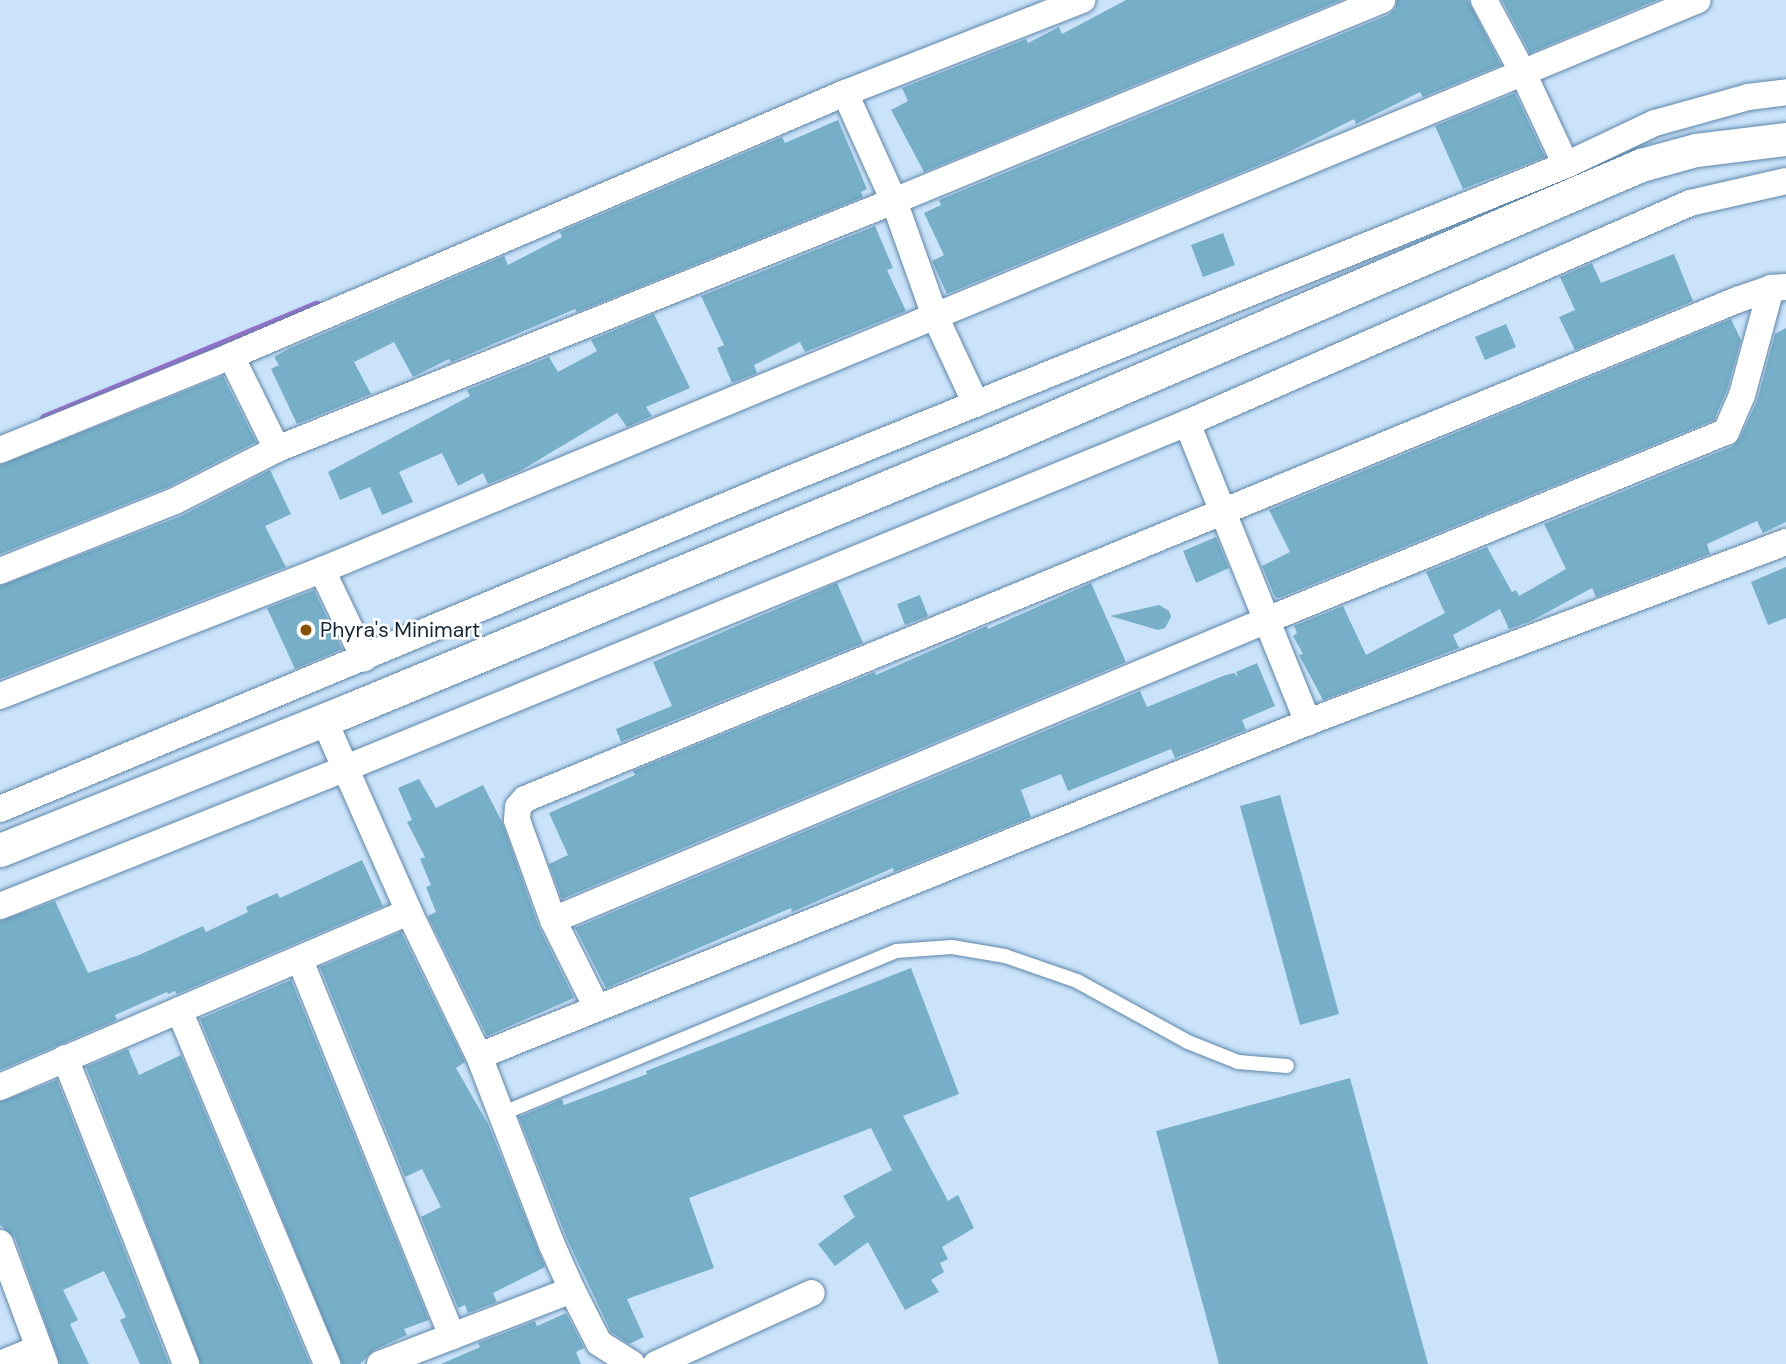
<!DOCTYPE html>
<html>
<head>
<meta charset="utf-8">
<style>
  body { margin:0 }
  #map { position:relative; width:1786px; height:1364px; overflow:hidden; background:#cae3fa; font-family:"DM Sans",sans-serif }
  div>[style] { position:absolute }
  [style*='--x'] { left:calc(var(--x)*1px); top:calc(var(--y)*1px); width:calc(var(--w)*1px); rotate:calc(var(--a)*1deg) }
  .stream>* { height:9px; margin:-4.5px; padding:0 4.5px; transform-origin:4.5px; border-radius:4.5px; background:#9d6bce }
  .building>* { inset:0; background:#76afc7 }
  .roads { filter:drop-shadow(0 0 2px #5f86a9) drop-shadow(0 0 2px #5f86a9) }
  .service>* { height:14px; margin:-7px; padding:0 7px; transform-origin:7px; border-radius:7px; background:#fff }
  .minor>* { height:26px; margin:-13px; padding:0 13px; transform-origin:13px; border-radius:13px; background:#fff }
  .tertiary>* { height:33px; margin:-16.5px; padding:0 16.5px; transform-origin:16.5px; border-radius:16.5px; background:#fff }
  .dots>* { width:19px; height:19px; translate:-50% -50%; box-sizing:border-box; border:4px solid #fff; border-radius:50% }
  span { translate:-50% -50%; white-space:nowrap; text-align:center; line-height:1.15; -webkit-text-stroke:5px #fff; paint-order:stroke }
  .poi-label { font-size:21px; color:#152634 }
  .left { translate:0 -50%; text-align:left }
</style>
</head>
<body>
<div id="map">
  <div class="stream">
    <div style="--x:44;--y:418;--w:295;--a:-22.6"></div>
  </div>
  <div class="building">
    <div style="clip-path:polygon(1126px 0,1341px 0,924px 172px,891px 110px,908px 101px,902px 88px,1026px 39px,1028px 43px,1059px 27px,1062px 34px)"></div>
    <div style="clip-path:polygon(1397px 0,1468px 0,1501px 65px,1423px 97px,1420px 92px,1356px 124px,1354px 119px,1285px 154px,947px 294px,932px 261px,944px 255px,924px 213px,941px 205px,939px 200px,1388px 15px,1395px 9px)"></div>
    <div style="clip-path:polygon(1502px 0,1657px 0,1530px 53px)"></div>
    <div style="clip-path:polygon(1515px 93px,1545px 157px,1463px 189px,1435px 126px)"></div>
    <div style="clip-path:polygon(838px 120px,867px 189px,861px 192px,863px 197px,577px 312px,575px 309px,451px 362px,449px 359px,413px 377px,394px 342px,354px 362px,371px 394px,297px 424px,271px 369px,279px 365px,274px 357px,288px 349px,504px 256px,508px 265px,562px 237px,560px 232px,782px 137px,785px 143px)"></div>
    <div style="clip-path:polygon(875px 226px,893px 268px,887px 270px,906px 311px,805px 352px,800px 342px,754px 365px,757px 373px,732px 383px,717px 348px,724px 345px,701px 296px)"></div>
    <div style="clip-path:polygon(1223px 233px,1235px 265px,1203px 277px,1191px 245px)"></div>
    <div style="clip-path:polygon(1674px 254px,1693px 301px,1575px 350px,1559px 317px,1575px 310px,1560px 277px,1592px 263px,1601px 283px)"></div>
    <div style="clip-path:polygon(654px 314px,690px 388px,646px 407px,652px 416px,627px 427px,617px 413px,520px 471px,488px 484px,483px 473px,458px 486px,442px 453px,399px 472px,413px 502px,382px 515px,370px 487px,340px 500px,328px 472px,470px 396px,467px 390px,549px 357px,558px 372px,597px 351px,591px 340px)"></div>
    <div style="clip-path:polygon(1731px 319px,1741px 340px,1727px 390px,1714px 420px,1279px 598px,1275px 597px,1262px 566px,1290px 552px,1269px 510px)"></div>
    <div style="clip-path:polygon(1506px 324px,1516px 347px,1485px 360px,1475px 337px)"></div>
    <div style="clip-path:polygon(1786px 328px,1786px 522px,1763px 533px,1757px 521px,1707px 544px,1710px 554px,1596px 597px,1592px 588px,1531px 621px,1509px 629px,1500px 609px,1453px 635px,1459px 648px,1323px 700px,1299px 655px,1303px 654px,1293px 636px,1297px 633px,1294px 626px,1343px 606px,1366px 655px,1445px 613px,1426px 572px,1487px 547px,1512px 592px,1516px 590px,1519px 596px,1566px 569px,1544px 524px,1733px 446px,1740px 438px,1757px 401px,1775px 334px)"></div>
    <div style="clip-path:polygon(223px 376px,256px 442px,168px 487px,0 554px,0 465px)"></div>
    <div style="clip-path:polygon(270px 470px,291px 514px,265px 526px,286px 567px,0 679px,0 586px,181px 516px)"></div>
    <div style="clip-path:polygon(1216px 537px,1229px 568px,1196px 583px,1183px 551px)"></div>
    <div style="clip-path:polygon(1786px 567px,1786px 618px,1768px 625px,1751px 582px)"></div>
    <div style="clip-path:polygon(837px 583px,863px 643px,621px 742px,616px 729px,672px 706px,653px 662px)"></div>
    <div style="clip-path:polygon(1091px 583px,1126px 662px,562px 899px,549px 864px,568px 855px,549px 813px,635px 775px,633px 771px,875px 672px,876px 675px,987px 626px,988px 629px)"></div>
    <div style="clip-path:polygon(314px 590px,342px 649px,295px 669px,267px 608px)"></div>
    <div style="clip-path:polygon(920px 595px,928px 616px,905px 625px,897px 604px)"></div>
    <div style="clip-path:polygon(1159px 605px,1169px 611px,1171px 617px,1165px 628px,1158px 630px,1110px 616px)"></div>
    <div style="clip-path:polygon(1257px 663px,1275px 706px,1242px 720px,1246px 730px,1175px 758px,1171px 749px,1068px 791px,1061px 774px,1021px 790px,1031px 817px,894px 872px,893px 868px,792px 912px,791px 908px,606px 988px,575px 928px,1140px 691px,1147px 707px,1223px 676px,1234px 673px,1238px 677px,1236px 672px)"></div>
    <div style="clip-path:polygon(419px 779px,436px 808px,483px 785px,502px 822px,538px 925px,574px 998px,487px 1036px,428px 916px,436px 912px,426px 887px,431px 885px,420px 859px,425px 857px,407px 822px,412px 820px,398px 788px)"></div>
    <div style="clip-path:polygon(1280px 795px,1339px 1014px,1300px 1025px,1240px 806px)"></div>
    <div style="clip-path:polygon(362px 860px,383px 906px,177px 994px,175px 991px,168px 994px,167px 992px,115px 1015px,117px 1020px,0 1070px,0 921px,55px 901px,88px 973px,139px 955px,203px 926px,206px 932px,248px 912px,246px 907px,277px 893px,280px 898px)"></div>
    <div style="clip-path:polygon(401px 932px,465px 1062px,456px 1068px,488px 1124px,545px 1267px,493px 1293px,497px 1302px,468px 1313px,465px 1305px,458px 1308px,421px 1217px,441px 1207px,422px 1169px,405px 1177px,320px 967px)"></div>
    <div style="clip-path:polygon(911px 968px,959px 1094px,903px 1116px,948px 1201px,958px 1195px,974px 1228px,942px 1247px,948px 1259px,940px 1263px,944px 1272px,931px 1280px,939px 1292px,905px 1310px,868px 1242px,835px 1266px,818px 1244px,855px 1217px,843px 1196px,892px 1170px,871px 1128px,689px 1198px,714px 1268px,627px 1299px,644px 1337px,629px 1344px,611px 1332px,567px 1239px,519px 1117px,562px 1099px,564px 1105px,647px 1074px,646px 1071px)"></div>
    <div style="clip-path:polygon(291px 980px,429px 1320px,404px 1329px,407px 1335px,374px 1350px,360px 1364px,342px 1364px,200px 1019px)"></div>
    <div style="clip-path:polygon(128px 1049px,139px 1075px,181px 1055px,310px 1364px,201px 1364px,86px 1067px)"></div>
    <div style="clip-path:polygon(1350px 1078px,1428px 1364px,1219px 1364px,1156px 1131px)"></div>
    <div style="clip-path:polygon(57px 1080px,169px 1364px,140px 1364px,120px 1320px,126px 1317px,104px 1271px,63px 1290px,78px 1320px,70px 1324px,89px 1364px,60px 1364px,15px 1238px,0 1225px,0 1102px)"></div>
    <div style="clip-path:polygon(566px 1313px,584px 1348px,576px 1352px,581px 1364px,441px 1364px,480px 1347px,478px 1343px,535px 1321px,537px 1326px)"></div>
  </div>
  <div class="roads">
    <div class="service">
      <div style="--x:501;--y:1114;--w:427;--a:-22.4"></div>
      <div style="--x:896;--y:951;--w:56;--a:-4.1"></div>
      <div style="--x:952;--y:947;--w:54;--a:9.6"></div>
      <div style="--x:1005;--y:956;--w:76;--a:19.1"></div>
      <div style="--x:1077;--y:981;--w:127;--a:28.8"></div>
      <div style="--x:1188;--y:1042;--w:54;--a:21.8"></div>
      <div style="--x:1238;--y:1062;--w:49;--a:4.7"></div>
    </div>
    <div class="minor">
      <div style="--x:1484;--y:0;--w:85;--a:61.9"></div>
      <div style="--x:1524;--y:75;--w:99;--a:65"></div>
      <div style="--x:845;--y:93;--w:119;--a:65.6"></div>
      <div style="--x:894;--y:201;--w:122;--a:70.4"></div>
      <div style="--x:935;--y:316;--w:97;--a:65"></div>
      <div style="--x:231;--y:356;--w:104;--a:63.7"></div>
      <div style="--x:1187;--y:423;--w:323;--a:68"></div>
      <div style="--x:0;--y:450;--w:249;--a:-22.1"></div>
      <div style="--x:231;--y:356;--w:668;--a:-23.19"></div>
      <div style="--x:845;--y:93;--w:255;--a:-21.4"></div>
      <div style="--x:322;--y:570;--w:98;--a:64.5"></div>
      <div style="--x:0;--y:571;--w:188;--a:-21.8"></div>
      <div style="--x:175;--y:501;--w:114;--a:-27"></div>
      <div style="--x:277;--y:449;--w:665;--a:-21.9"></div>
      <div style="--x:894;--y:201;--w:528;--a:-22.39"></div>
      <div style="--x:0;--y:696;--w:346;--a:-21.4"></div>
      <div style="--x:322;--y:570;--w:1489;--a:-22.5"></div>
      <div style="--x:324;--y:720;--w:210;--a:66.1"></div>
      <div style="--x:409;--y:912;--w:160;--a:64.1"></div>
      <div style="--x:479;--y:1056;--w:203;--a:68.9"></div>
      <div style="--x:552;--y:1245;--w:49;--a:66"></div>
      <div style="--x:572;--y:1290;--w:59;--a:63"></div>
      <div style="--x:599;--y:1343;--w:39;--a:32"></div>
      <div style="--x:0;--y:809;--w:864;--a:-22.68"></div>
      <div style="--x:797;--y:476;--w:830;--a:-22.02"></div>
      <div style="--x:1566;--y:165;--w:98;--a:-25.3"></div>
      <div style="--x:1655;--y:123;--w:97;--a:-15.6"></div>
      <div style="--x:1748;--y:97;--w:38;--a:-7"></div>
      <div style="--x:0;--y:906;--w:373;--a:-21.7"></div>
      <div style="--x:346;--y:768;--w:909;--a:-22.3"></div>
      <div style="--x:1187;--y:423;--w:549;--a:-23.62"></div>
      <div style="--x:1690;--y:203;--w:98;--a:-12.9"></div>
      <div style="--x:553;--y:920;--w:774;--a:-22.79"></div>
      <div style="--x:1267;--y:620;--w:496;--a:-22.3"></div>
      <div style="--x:1726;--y:432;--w:40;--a:-66.6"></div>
      <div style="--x:1742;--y:395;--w:111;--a:-74.8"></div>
      <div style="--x:300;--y:960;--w:406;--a:68"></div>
      <div style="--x:596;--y:1006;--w:96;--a:-116.6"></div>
      <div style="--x:553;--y:920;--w:106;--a:-109.8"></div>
      <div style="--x:517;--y:820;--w:13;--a:-86"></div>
      <div style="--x:518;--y:807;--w:11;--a:-49"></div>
      <div style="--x:525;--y:799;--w:1311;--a:-22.38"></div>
      <div style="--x:1737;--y:300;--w:36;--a:-19"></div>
      <div style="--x:1771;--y:288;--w:15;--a:-4"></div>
      <div style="--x:179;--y:1010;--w:384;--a:67.3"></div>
      <div style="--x:479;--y:1056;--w:894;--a:-21.94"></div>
      <div style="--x:1308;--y:722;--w:511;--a:-20.63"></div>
      <div style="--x:65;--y:1058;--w:329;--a:68.4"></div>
      <div style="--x:0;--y:1087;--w:445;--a:-23.2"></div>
      <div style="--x:0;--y:1243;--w:129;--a:69.6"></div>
      <div style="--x:0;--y:1364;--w:42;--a:-22.3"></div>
      <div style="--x:380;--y:1364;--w:206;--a:-21.1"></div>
      <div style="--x:656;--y:1364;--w:171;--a:-24.5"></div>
    </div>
    <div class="tertiary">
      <div style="--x:0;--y:850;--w:373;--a:-21.9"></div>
      <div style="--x:346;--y:711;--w:706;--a:-22.49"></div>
      <div style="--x:998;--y:441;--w:700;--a:-23.23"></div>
      <div style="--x:1641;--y:165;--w:57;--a:-15.3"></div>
      <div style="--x:1696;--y:150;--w:91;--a:-7"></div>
    </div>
  </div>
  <div class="dots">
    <div style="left:306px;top:630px;background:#885101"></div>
  </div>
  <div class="poi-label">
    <span class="left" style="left:320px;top:630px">Phyra's Minimart</span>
  </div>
</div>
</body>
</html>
